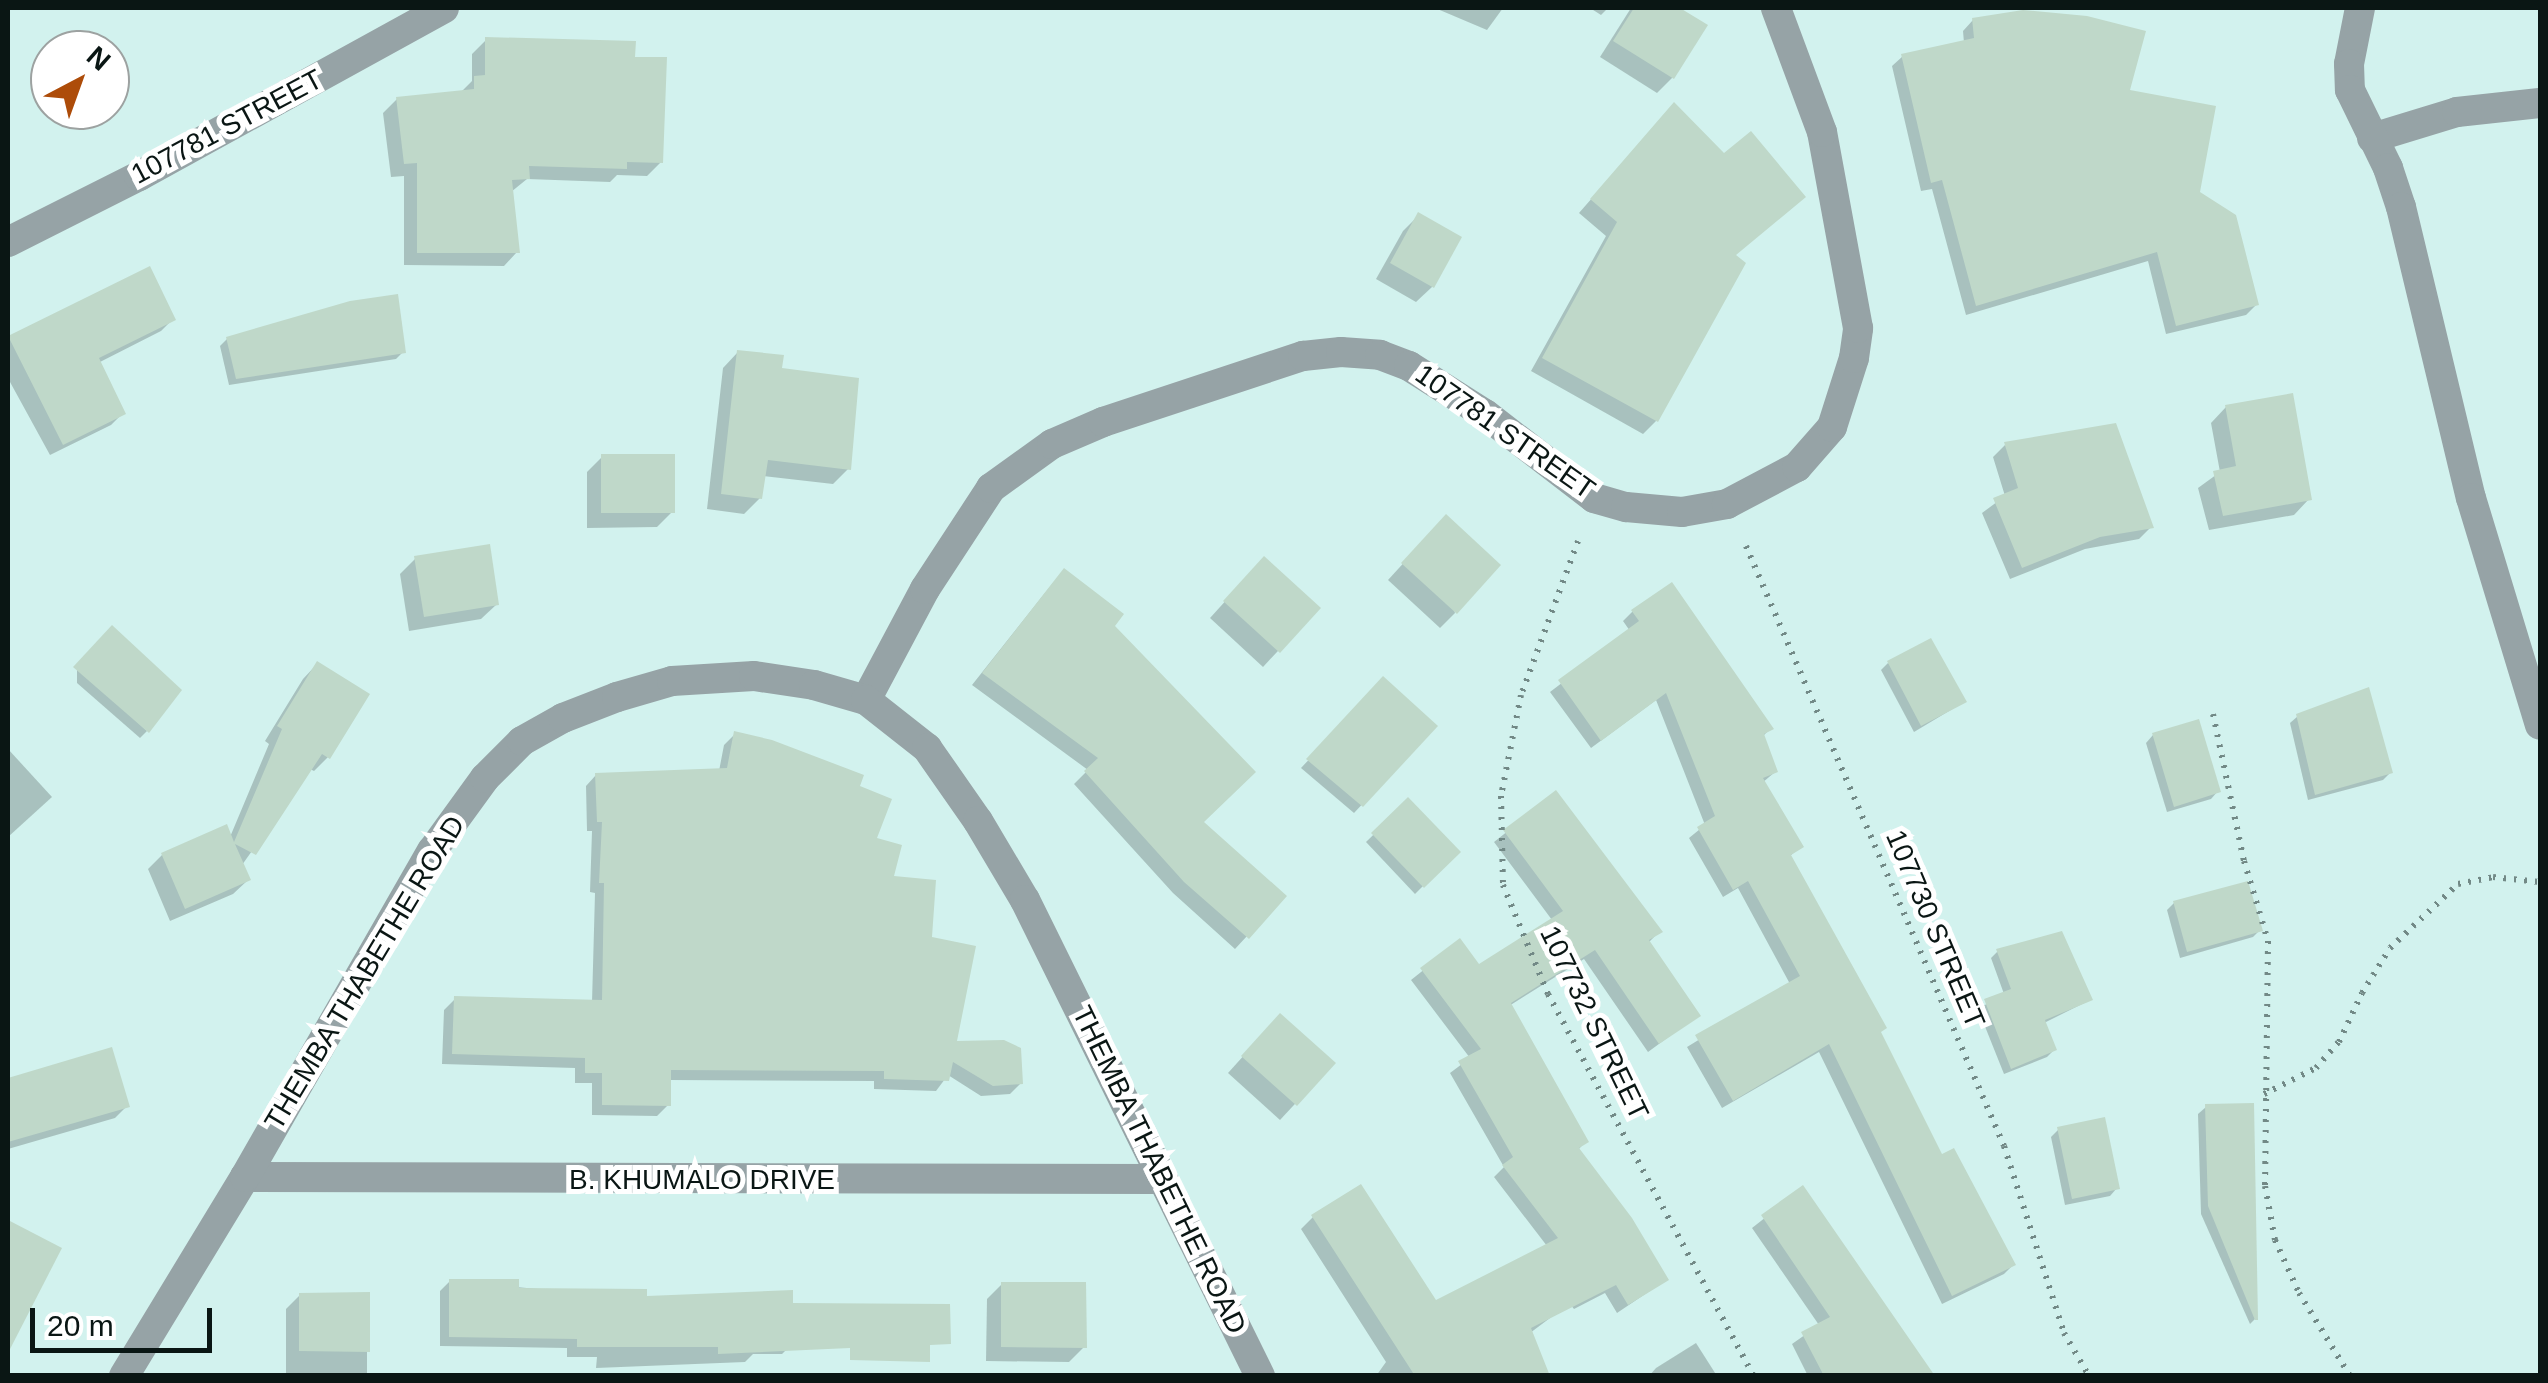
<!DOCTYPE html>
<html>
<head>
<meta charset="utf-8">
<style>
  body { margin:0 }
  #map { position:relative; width:2548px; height:1383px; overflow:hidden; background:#d2f2ee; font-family:Arial,sans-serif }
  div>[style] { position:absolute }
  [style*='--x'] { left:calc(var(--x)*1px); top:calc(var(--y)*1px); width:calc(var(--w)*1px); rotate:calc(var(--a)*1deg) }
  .shadow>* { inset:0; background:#0003 }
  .building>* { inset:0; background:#bfd8c9 }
  .path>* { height:6px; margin-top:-3px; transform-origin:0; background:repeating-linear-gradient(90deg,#728986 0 2.5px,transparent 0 10.5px) }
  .service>* { height:30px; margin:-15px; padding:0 15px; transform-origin:15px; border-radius:15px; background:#96a3a6 }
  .minor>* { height:30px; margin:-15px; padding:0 15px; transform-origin:15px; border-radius:15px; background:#96a3a6 }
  span { translate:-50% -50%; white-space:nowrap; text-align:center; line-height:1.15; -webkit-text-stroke:10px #fff; paint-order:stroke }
  .street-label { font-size:28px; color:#0a1614 }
  .frame { position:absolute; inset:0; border:10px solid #0a1614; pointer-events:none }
  .north { position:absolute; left:30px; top:30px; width:100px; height:100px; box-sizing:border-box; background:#fff; border:2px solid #9da2a1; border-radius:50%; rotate:41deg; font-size:28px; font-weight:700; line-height:40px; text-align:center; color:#0a1614 }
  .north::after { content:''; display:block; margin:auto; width:35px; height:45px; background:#ad4c09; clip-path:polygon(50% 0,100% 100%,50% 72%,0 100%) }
  .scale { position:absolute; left:30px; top:1308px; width:182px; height:45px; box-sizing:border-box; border:5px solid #0a1614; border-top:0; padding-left:12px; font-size:30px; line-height:35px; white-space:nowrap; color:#0a1614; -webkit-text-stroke:8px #fff; paint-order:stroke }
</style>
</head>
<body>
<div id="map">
  <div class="shadow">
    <div style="clip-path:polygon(1435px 8px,1503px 8px,1487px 30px)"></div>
    <div style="clip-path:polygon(1590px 8px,1608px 8px,1601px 15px)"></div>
    <div style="clip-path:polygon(1631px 8px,1675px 8px,1705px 26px,1672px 78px,1657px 93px,1600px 57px)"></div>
    <div style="clip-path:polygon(1973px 20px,2127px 91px,2256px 305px,2246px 315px,2166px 334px,2148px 261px,1966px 315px,1932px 189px,1921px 191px,1892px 66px,1903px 56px,1964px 43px,1963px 31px)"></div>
    <div style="clip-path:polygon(486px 40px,633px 59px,661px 162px,647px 176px,617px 175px,610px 182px,527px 179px,511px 192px,517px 252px,504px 266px,404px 265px,404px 176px,391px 177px,383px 113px,397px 99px,460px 93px,472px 81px,472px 54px)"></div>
    <div style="clip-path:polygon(1662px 118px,1734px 256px,1656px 421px,1643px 434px,1531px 371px,1606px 236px,1579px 213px)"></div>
    <div style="clip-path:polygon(1419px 215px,1459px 238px,1432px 287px,1416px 302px,1376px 279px,1403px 231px)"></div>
    <div style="clip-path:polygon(149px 270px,173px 319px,161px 331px,98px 363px,123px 413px,111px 425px,50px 455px,10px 382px,8px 385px,8px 339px)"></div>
    <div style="clip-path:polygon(227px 339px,403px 352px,396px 359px,229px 385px,220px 346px)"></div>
    <div style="clip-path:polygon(738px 352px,779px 371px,848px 469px,833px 484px,763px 476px,760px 498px,744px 514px,707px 509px,723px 368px)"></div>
    <div style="clip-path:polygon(2226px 407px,2309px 499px,2294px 515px,2209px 530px,2198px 488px,2220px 472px,2211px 423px)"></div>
    <div style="clip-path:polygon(2005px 445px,2151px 527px,2139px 539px,2085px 549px,2010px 579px,1982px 513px,2005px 496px,1993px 457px)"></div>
    <div style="clip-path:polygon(602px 457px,672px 512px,657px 527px,587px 528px,587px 472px)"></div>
    <div style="clip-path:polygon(1431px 533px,1455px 613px,1440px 628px,1388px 580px)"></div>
    <div style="clip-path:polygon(415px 559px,497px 604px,481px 619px,409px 631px,400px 574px)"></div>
    <div style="clip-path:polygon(1249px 575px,1317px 609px,1263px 667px,1210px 618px)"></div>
    <div style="clip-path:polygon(1053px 583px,1112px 626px,1201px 822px,1284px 896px,1235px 949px,1173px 893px,1074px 784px,1088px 770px,972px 685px)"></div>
    <div style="clip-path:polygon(1633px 611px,1771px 728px,1762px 737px,1775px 772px,1762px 783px,1801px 846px,1789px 857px,1940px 1158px,2013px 1265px,2004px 1274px,1942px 1304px,1819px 1052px,1722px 1108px,1687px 1047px,1790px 984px,1738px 888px,1723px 897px,1689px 838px,1705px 825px,1656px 700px,1591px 748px,1550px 692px,1630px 631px,1623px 621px)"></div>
    <div style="clip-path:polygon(1888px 663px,1964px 702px,1914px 732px,1881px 670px)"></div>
    <div style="clip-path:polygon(317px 664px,328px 757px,314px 771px,310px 769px,242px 865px,248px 880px,233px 894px,170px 921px,148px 869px,162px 855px,230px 837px,269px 744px,265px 741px,303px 679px)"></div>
    <div style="clip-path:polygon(77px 666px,147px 731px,140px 738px,77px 683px)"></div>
    <div style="clip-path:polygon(1384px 680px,1435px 727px,1354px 813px,1301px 768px)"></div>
    <div style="clip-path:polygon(2298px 716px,2390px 773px,2383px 780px,2308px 800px,2290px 723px)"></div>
    <div style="clip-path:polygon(735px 734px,856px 788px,891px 878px,929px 939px,954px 1044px,1021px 1083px,1010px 1094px,981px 1096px,948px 1075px,936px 1091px,874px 1089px,874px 1081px,668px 1080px,668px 1105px,657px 1116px,592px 1115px,592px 1083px,575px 1083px,575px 1068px,442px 1064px,444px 1010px,455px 999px,592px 1002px,595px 893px,590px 892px,592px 831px,587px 831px,586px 786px,596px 775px,719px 771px,724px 745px)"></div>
    <div style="clip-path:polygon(2153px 735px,2218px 791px,2211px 799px,2167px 812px,2146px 743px)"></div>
    <div style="clip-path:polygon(8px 749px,52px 797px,8px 837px)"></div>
    <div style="clip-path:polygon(1555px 794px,1660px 931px,1648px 943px,1697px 1016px,1648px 1052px,1584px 959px,1509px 1006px,1586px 1141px,1578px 1150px,1666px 1280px,1617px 1313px,1605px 1293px,1574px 1309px,1534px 1258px,1547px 1246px,1494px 1177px,1504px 1167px,1450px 1073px,1470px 1058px,1411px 980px,1460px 941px,1479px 967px,1552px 920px,1494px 842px)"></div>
    <div style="clip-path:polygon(1408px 801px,1457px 852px,1415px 894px,1366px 842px)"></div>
    <div style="clip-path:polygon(2174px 903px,2260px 930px,2253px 937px,2180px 958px,2167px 910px)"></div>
    <div style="clip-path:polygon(1998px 951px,2090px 1000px,2044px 1023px,2055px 1049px,2047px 1057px,2004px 1074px,1978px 1009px,2004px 994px,1991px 958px)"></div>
    <div style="clip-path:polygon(1265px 1032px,1332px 1064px,1280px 1120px,1228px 1073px)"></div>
    <div style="clip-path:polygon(111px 1050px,127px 1106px,115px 1118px,8px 1149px,8px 1080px)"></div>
    <div style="clip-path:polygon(2206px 1107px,2255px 1319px,2250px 1324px,2201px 1214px,2198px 1114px)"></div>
    <div style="clip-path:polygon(2058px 1130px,2117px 1188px,2110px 1196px,2065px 1205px,2051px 1137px)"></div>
    <div style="clip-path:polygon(1803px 1188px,1932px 1376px,1808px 1376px,1792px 1344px,1819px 1325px,1752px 1228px)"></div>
    <div style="clip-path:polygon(1313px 1217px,1435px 1303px,1554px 1315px,1530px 1333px,1527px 1376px,1376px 1376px,1386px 1362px,1301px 1229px)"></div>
    <div style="clip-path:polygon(8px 1222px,59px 1249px,21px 1322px,8px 1336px)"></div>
    <div style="clip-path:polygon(450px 1281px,645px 1299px,792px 1344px,782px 1354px,753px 1354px,745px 1362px,596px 1368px,597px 1357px,567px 1357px,567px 1348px,440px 1346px,440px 1291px)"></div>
    <div style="clip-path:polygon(1002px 1284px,1084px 1347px,1069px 1362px,986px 1361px,987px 1299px)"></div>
    <div style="clip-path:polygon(300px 1295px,367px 1295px,367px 1376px,286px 1376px,286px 1309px)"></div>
    <div style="clip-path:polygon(1696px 1343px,1717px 1376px,1649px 1376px,1656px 1368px)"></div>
  </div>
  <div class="building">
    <div style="clip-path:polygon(1634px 8px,1680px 8px,1708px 25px,1674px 79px,1613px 41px)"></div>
    <div style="clip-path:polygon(2023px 10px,2087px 16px,2146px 31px,2130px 90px,2216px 106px,2200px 192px,2236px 215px,2259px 305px,2176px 326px,2157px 252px,1976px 306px,1942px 180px,1931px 183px,1901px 54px,1974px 38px,1972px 18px)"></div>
    <div style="clip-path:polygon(485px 37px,636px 41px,635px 57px,667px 57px,663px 163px,627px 162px,627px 169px,529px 166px,530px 179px,512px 180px,520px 253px,417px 253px,417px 163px,404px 164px,396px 97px,474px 89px,474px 76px,485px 75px)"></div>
    <div style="clip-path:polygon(1674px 102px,1724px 153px,1751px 131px,1806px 197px,1736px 255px,1746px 263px,1658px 422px,1542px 358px,1617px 222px,1590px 199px)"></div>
    <div style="clip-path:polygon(1418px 212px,1462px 237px,1434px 288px,1390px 263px)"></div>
    <div style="clip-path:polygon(150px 266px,176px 320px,99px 358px,126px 414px,63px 445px,8px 336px)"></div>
    <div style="clip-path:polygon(398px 294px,406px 353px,236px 379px,226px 337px,350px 301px)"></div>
    <div style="clip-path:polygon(737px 350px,784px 355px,782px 368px,859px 378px,851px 470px,768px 460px,762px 499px,721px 494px)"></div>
    <div style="clip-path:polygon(2293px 393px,2312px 500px,2223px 516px,2213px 471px,2236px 466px,2225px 405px)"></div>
    <div style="clip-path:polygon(2116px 423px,2154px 528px,2100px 537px,2022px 568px,1993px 498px,2018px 488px,2004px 442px)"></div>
    <div style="clip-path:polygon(601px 454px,675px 454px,675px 513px,601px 513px)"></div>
    <div style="clip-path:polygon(1446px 514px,1501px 565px,1457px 614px,1401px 563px)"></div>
    <div style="clip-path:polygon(490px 544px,499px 605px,424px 617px,414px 556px)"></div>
    <div style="clip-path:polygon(1264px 556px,1321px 608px,1280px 653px,1223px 601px)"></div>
    <div style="clip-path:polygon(1064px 568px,1124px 614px,1115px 626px,1256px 772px,1204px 822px,1287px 896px,1249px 939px,1184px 882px,1084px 771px,1098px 758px,982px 673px)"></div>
    <div style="clip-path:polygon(1672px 582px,1774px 729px,1764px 734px,1778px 772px,1763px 778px,1804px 847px,1791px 855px,1887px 1028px,1881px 1032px,1942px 1154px,1954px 1148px,2016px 1265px,1952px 1296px,1829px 1044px,1733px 1101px,1695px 1035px,1800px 976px,1748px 881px,1733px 890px,1697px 827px,1715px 816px,1666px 693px,1601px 741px,1558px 680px,1639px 621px,1631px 610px)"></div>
    <div style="clip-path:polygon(112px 625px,182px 690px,149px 733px,73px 667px)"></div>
    <div style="clip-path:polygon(1931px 638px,1967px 702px,1921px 726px,1887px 661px)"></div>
    <div style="clip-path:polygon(317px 661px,370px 694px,330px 759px,322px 754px,256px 855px,235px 844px,251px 880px,185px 909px,161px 853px,227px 824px,234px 842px,282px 729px,277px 726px)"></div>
    <div style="clip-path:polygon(1383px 676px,1438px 726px,1363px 807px,1306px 759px)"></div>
    <div style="clip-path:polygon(2369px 687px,2393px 773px,2315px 795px,2296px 714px)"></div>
    <div style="clip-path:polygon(2199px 719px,2221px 792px,2174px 807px,2152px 733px)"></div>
    <div style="clip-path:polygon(734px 731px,772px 740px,864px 775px,860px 786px,892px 799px,877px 838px,902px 845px,894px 876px,936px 880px,932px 937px,976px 946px,957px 1041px,1004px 1040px,1021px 1048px,1023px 1084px,993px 1086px,953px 1062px,949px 1081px,884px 1079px,884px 1071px,671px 1070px,671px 1106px,602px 1105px,602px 1073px,585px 1073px,585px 1058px,452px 1054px,454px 996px,602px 1000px,604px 883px,599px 883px,602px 822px,597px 822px,595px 773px,727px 768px)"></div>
    <div style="clip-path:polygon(1556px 790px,1663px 932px,1649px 940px,1701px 1016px,1659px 1044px,1595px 950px,1511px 1003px,1589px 1142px,1579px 1148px,1632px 1218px,1669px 1280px,1628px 1305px,1616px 1285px,1531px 1328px,1550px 1376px,1415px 1376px,1311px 1215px,1361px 1184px,1436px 1300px,1558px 1238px,1502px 1165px,1513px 1157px,1458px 1061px,1481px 1049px,1420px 968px,1460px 938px,1479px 964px,1563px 911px,1503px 830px)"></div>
    <div style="clip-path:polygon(1408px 797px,1461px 852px,1424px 888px,1371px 833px)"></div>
    <div style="clip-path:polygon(2248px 881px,2263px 931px,2187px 952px,2173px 901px)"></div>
    <div style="clip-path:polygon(2062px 931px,2093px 1000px,2045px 1020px,2057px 1050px,2011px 1069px,1984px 999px,2011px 989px,1996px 949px)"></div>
    <div style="clip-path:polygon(1280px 1013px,1336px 1063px,1297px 1106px,1241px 1056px)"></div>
    <div style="clip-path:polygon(112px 1047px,130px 1107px,8px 1142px,8px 1078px)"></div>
    <div style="clip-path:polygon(2254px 1103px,2258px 1320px,2255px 1320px,2208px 1206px,2205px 1104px)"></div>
    <div style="clip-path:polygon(2105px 1117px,2120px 1189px,2072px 1199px,2057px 1127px)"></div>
    <div style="clip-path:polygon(1803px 1185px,1935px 1376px,1824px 1376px,1801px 1332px,1830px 1317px,1761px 1215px)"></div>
    <div style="clip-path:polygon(8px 1220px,62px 1248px,8px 1353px)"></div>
    <div style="clip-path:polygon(449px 1279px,519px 1279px,519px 1288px,647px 1289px,647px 1296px,793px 1290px,793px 1303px,950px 1304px,951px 1344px,930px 1345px,930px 1362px,850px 1360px,850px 1348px,718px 1354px,718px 1347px,577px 1347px,577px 1339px,449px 1337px)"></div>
    <div style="clip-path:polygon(1001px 1282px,1086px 1282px,1087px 1348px,1001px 1347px)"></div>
    <div style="clip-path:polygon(370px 1292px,370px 1352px,299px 1351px,299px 1293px)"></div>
  </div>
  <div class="path">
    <div style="--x:1578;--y:541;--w:164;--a:110.3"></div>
    <div style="--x:1521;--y:695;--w:103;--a:101.2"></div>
    <div style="--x:1501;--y:796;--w:89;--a:88.7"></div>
    <div style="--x:1503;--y:885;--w:118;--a:67.6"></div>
    <div style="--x:1548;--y:994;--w:434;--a:61.7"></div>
    <div style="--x:1746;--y:546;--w:653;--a:66.73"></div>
    <div style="--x:2004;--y:1146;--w:196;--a:72.2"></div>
    <div style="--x:2064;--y:1333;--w:50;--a:59.8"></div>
    <div style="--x:2213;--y:714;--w:150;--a:78.1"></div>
    <div style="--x:2244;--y:861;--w:84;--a:73.3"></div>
    <div style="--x:2268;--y:941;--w:245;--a:90.7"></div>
    <div style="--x:2265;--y:1186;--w:55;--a:79.5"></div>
    <div style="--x:2275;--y:1240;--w:58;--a:65.6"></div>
    <div style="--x:2299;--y:1293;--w:97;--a:58.4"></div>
    <div style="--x:2264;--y:1094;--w:58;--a:-26.6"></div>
    <div style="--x:2316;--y:1068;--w:35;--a:-49"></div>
    <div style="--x:2339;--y:1042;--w:54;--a:-64.9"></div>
    <div style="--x:2362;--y:993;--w:53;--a:-58.1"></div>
    <div style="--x:2390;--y:948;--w:93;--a:-43.3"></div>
    <div style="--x:2458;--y:884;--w:36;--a:-11"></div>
    <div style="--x:2493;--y:877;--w:47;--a:6.1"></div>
  </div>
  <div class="service">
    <div style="--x:2372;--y:138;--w:89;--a:-17"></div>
    <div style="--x:2457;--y:112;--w:83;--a:-6.2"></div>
  </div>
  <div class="minor">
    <div style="--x:2360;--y:8;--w:57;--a:101.1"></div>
    <div style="--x:2349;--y:64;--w:26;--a:88"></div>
    <div style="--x:2350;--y:90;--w:87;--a:64"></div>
    <div style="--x:2388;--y:168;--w:41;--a:71.6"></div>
    <div style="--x:2401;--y:207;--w:299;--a:76.5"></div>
    <div style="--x:2471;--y:498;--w:237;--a:73.1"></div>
    <div style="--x:8;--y:242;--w:147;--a:-26.7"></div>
    <div style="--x:139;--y:176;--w:348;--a:-28.8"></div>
    <div style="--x:866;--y:700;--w:126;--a:-62"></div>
    <div style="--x:925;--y:589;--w:121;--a:-56.8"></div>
    <div style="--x:991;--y:488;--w:75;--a:-35.8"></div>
    <div style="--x:1052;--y:444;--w:56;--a:-23.3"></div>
    <div style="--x:1103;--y:422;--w:211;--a:-18.3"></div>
    <div style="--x:1303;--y:356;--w:38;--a:-6"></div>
    <div style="--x:1341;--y:352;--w:39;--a:4"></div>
    <div style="--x:1380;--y:355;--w:31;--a:21"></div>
    <div style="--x:1409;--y:366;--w:90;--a:32.3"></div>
    <div style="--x:1485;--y:414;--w:138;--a:37.6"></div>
    <div style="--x:1594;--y:498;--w:33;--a:16"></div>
    <div style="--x:1626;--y:507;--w:56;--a:5.1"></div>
    <div style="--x:1682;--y:512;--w:46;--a:-10.1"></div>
    <div style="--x:1727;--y:504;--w:79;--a:-27.9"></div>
    <div style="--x:1797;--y:467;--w:53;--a:-48.8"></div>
    <div style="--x:1832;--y:427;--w:72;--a:-72.3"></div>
    <div style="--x:1854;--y:358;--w:30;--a:-82"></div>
    <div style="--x:1858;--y:328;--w:199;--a:-100.4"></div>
    <div style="--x:1822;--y:132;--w:132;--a:-110.4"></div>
    <div style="--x:245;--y:1177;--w:915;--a:0.13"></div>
    <div style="--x:124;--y:1376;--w:233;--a:-58.7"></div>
    <div style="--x:245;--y:1177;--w:376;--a:-60.2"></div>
    <div style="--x:432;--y:851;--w:90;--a:-54"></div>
    <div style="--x:485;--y:778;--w:52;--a:-45"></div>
    <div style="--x:522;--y:741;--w:47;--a:-29.3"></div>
    <div style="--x:563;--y:718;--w:58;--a:-21.3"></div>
    <div style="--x:617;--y:697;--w:57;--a:-16.2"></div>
    <div style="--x:672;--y:681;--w:82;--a:-3.5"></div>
    <div style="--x:754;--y:676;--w:61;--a:8.5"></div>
    <div style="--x:814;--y:685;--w:54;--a:16.1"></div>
    <div style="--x:866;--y:700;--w:78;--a:38.2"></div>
    <div style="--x:927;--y:748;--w:89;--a:55.1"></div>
    <div style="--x:978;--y:821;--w:92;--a:59.3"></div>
    <div style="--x:1025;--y:900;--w:531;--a:63.72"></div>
  </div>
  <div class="street-label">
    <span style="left:227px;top:127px;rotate:-28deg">107781 STREET</span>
    <span style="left:1505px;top:432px;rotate:35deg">107781 STREET</span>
    <span style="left:1935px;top:929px;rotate:67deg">107730 STREET</span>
    <span style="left:365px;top:973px;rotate:-59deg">THEMBA THABETHE ROAD</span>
    <span style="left:1594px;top:1023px;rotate:64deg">107732 STREET</span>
    <span style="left:1159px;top:1170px;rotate:64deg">THEMBA THABETHE ROAD</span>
    <span style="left:702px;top:1180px">B. KHUMALO DRIVE</span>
  </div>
  <div class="frame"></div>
  <div class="north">N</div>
  <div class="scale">20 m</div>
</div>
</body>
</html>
